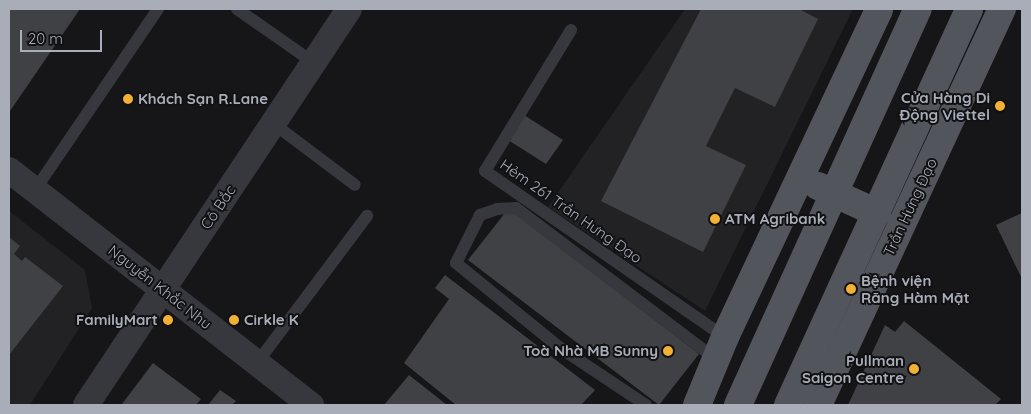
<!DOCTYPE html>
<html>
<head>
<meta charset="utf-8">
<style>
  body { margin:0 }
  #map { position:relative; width:1031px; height:414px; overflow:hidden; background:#161618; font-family:Quicksand,sans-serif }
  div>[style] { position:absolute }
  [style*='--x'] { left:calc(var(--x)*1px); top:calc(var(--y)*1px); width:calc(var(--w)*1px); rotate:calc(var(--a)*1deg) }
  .built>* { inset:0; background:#222225 }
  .building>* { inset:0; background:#404145 }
  .lane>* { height:12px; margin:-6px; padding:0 6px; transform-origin:6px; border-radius:6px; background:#37383d }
  .street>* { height:26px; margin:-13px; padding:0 13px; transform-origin:13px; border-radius:13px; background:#37383d }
  .primary>* { height:28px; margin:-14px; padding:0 14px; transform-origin:14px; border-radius:14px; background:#53555c }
  .dots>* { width:14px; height:14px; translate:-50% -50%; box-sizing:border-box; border:2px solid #111113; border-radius:50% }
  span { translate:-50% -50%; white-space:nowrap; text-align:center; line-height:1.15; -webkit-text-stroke:4px #111113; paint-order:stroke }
  .poi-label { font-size:15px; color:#a8adb8; font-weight:700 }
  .right { translate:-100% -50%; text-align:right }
  .left { translate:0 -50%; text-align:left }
  .street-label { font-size:15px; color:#a8adb8 }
  .frame { position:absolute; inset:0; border:10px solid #a8adb8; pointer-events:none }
  .scale { position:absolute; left:20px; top:30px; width:82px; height:22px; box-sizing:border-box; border:2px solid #a8adb8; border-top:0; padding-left:6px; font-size:15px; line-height:18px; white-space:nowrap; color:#a8adb8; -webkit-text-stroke:4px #111113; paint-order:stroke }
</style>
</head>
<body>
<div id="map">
  <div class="built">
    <div style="clip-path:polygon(685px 9px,853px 9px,705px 311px,548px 207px)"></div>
    <div style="clip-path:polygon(9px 211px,85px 270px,92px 308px,30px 405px,9px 405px)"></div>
  </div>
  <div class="building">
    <div style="clip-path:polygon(9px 9px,80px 9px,10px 111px,9px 110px)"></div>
    <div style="clip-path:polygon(701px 9px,799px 9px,818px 19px,775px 107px,735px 88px,706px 146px,746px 165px,703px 252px,601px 201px)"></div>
    <div style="clip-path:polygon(524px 115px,563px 140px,546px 164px,508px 140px)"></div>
    <div style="clip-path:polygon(509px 208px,699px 354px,659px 405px,468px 260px)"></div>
    <div style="clip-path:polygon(1022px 213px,1022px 279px,996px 225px)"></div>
    <div style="clip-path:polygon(9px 237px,20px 246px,14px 254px,22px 261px,25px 257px,63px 286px,9px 355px)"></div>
    <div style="clip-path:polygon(445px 275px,595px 390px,581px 405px,456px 405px,404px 363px,449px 299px,435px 288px)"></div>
    <div style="clip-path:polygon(904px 321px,1001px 399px,995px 405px,848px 405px,885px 325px,895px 332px)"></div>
    <div style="clip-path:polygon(153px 363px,201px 399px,196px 405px,122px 404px)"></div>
    <div style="clip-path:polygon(409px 375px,447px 405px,384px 405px)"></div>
    <div style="clip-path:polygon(220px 390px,236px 401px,232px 405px,208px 405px)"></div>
  </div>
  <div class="lane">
    <div style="--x:237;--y:9;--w:94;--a:35"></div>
    <div style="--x:571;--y:30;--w:165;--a:121.4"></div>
    <div style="--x:485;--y:171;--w:292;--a:34.7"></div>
    <div style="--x:274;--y:124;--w:101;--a:37"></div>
    <div style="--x:35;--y:190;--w:219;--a:-55.8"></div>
    <div style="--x:257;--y:363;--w:184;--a:-53.2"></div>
    <div style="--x:646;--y:405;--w:105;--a:-146.3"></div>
    <div style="--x:559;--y:347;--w:133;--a:-140.8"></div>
    <div style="--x:456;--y:263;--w:54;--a:-63.4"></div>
    <div style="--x:480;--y:215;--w:18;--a:-19"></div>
    <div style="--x:497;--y:209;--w:19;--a:-3"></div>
    <div style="--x:516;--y:208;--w:252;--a:37.1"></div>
  </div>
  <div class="street">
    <div style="--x:9;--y:170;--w:383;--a:37.9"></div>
    <div style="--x:86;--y:405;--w:475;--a:-56.4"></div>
  </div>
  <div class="primary">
    <div style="--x:818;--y:186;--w:65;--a:24.6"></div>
    <div style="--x:697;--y:405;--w:74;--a:-67.6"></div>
    <div style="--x:725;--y:337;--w:362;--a:-64.8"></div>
    <div style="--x:738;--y:405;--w:435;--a:-65.6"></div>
    <div style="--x:788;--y:405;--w:435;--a:-65.4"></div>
    <div style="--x:818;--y:405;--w:437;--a:-65.1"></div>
  </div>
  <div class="dots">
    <div style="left:128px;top:99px;background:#f2b134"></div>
    <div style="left:1000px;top:106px;background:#f2b134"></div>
    <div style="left:715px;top:219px;background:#f2b134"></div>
    <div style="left:851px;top:289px;background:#f2b134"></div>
    <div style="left:168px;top:320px;background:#f2b134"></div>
    <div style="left:234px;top:320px;background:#f2b134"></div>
    <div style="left:668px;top:351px;background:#f2b134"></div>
    <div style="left:914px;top:369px;background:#f2b134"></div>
  </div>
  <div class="poi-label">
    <span class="right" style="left:990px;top:106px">Cửa Hàng Di<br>Động Viettel</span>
    <span class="left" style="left:138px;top:99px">Khách Sạn R.Lane</span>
    <span class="left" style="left:725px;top:219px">ATM Agribank</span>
    <span class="left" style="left:861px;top:289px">Bệnh viện<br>Răng Hàm Mặt</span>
    <span class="right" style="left:158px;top:320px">FamilyMart</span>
    <span class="left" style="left:244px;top:320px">Cirkle K</span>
    <span class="right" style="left:658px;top:351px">Toà Nhà MB Sunny</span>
    <span class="right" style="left:904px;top:369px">Pullman<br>Saigon Centre</span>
  </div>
  <div class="street-label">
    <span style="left:218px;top:207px;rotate:-56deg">Cô Bắc</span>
    <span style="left:910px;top:207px;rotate:-65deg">Trần Hưng Đạo</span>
    <span style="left:571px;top:211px;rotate:35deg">Hẻm 261 Trần Hưng Đạo</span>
    <span style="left:160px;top:287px;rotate:38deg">Nguyễn Khắc Nhu</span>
  </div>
  <div class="frame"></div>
  <div class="scale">20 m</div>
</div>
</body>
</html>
